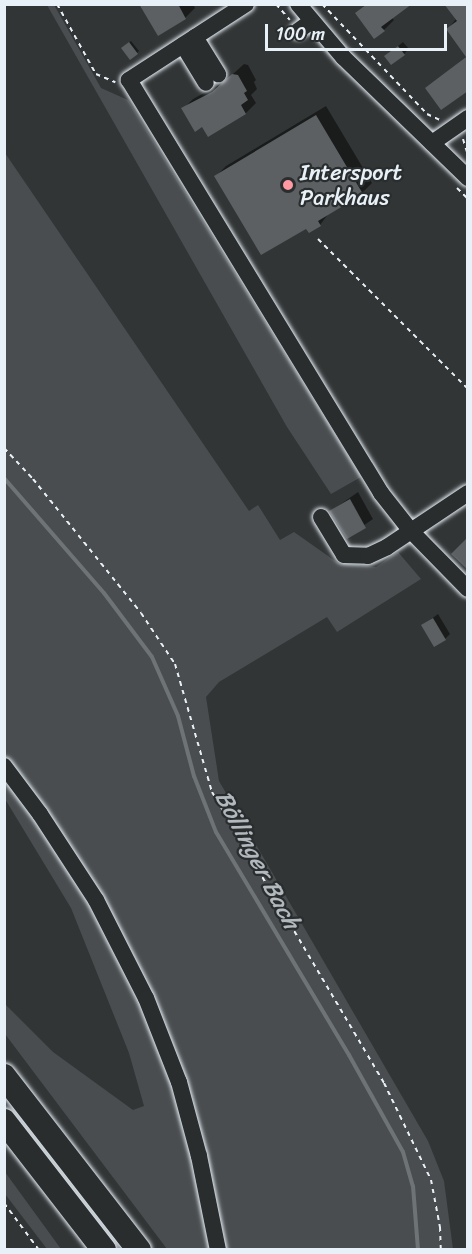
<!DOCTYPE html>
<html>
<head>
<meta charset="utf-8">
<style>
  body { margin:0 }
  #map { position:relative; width:472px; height:1254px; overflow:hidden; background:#323536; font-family:Sriracha,sans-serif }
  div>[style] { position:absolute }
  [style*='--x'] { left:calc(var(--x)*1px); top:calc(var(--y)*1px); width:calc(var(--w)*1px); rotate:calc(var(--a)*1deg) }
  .green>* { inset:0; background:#494d4f }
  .shadow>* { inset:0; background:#0007 }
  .stream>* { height:4px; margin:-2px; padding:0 2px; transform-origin:2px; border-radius:2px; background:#6e7376 }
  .building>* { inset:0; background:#5c6063 }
  .path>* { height:2px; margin-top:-1px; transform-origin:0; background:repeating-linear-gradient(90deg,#e8f1f8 0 4.5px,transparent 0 9px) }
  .roads { filter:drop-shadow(0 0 2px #e8f1f8) drop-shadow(0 0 2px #e8f1f8) }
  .minor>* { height:16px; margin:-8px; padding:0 8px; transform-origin:8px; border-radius:8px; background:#2a2d2e }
  .highway>* { height:24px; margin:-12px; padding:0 12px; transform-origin:12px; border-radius:12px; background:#2a2d2e }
  .dots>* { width:16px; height:16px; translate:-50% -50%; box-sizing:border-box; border:3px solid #2a2d2e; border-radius:50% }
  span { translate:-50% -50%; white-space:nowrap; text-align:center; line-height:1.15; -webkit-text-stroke:4.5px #2a2d2e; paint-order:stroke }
  .poi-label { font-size:22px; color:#e8f1f8 }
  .left { translate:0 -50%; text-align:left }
  .water-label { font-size:24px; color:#b1b8be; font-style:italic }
  .frame { position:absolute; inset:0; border:6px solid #e8f1f8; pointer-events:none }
  .scale { position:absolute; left:265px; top:24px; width:182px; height:27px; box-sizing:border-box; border:3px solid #e8f1f8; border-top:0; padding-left:8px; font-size:18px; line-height:21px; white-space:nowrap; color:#e8f1f8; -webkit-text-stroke:4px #2a2d2e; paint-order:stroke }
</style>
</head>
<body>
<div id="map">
  <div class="green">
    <div style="clip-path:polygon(47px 5px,54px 5px,101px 88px,128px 100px,361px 477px,331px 494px,287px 427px)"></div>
    <div style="clip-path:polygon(5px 153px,249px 511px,258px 505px,280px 540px,294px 532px,338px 563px,376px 567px,398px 552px,421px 579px,337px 632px,327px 617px,219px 682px,206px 697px,219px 781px,428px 1141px,444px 1181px,453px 1249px,167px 1249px,5px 1034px,5px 1004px,53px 1052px,133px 1110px,144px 1106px,129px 1053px,71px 908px,5px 799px)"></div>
    <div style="clip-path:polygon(5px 1172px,61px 1249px,47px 1249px,5px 1194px)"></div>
  </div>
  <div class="shadow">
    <div style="clip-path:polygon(141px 4px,193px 4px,195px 8px,185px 18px)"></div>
    <div style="clip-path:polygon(366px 4px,410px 4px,392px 18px,394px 20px,384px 30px,357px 14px)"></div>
    <div style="clip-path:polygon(468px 4px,468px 89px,427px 88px,467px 56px,448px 29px)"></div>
    <div style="clip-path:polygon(131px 41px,139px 51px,137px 53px,125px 46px)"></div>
    <div style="clip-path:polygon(403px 42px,409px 49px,404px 54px,386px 56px)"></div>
    <div style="clip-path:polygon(244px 64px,248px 65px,256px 80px,254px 82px,257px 89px,251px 95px,256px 103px,246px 113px,209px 135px,202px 125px,183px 109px,193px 99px,224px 82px)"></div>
    <div style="clip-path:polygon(326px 106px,372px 183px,362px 193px,329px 213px,320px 225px,307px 226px,216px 176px,226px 166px)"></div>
    <div style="clip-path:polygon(358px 492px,373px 519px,347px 537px,331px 511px)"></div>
    <div style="clip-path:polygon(438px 614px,450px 634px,445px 639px,423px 625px)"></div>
  </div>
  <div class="stream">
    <div style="--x:4;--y:478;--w:152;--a:49"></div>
    <div style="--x:104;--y:593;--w:80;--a:53.1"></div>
    <div style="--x:152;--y:657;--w:64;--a:66.2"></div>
    <div style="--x:178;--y:716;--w:62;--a:75.1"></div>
    <div style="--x:194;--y:776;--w:60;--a:68.6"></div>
    <div style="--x:216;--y:832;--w:260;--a:59.2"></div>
    <div style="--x:349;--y:1055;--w:111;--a:60.9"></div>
    <div style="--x:403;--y:1152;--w:35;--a:74"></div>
    <div style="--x:413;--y:1186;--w:64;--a:85.5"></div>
  </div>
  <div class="building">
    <div style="clip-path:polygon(139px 4px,178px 4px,186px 19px,158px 36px)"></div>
    <div style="clip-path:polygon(367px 4px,412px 4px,381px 27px,385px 31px,374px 39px,355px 13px)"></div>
    <div style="clip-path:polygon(444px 4px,468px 4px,468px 91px,441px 110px,425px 88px,466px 57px,446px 29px,457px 21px)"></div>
    <div style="clip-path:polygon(129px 42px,138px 54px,130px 60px,121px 48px)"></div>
    <div style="clip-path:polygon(398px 46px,405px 55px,391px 65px,384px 56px)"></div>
    <div style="clip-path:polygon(232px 74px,238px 75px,247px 91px,244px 93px,248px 100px,241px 105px,246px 114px,208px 137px,202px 127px,195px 132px,181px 108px,212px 92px)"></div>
    <div style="clip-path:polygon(316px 115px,363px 194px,318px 221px,321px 226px,309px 233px,306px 229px,261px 255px,214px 176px)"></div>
    <div style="clip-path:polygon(350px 499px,366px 528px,347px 539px,329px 511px)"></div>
    <div style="clip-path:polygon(468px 537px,468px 570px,451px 554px)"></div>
    <div style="clip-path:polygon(433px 618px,446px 640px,434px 647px,421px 625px)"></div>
  </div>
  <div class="path">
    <div style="--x:57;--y:4;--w:80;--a:60.9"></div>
    <div style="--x:96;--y:74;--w:21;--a:23"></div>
    <div style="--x:276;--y:4;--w:21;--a:49"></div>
    <div style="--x:322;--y:4;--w:152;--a:46.3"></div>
    <div style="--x:427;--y:114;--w:14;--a:25"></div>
    <div style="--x:463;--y:139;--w:17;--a:73"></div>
    <div style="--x:457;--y:188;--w:16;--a:45"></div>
    <div style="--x:318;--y:239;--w:212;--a:45"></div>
    <div style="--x:4;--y:448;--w:42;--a:46.9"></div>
    <div style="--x:33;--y:479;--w:172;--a:51.1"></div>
    <div style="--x:141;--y:613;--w:61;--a:56.3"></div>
    <div style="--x:175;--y:664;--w:133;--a:73.9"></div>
    <div style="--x:212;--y:792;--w:338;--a:59.4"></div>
    <div style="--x:384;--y:1083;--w:108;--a:64.1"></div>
    <div style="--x:431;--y:1180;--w:48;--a:79.2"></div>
    <div style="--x:440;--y:1227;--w:23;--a:88"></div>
    <div style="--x:4;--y:1203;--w:59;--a:53.3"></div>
  </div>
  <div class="roads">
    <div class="minor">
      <div style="--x:246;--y:4;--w:140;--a:147"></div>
      <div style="--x:129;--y:80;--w:484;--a:58.6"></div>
      <div style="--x:381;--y:493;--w:48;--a:51.7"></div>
      <div style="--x:411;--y:531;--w:81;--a:45.5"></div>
      <div style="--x:298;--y:4;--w:70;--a:49.7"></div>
      <div style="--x:343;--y:57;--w:174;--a:44.1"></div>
      <div style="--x:298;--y:31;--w:17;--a:-36"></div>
      <div style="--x:195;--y:37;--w:44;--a:58.1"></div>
      <div style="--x:183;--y:45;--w:44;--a:58.8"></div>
      <div style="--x:432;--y:143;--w:44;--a:-34.8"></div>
      <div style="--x:321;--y:517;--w:44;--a:58.8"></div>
      <div style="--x:344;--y:555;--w:24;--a:2"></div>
      <div style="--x:368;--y:556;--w:21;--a:-25"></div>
      <div style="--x:387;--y:547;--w:97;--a:-33.7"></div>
      <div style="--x:4;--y:766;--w:60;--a:53.1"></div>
      <div style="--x:40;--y:814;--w:103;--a:56.9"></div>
      <div style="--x:96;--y:900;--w:110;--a:63"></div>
      <div style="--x:146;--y:998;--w:90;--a:68.6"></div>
      <div style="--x:179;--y:1082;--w:77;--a:74.9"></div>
      <div style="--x:199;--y:1156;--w:96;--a:78.6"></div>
    </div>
    <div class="highway">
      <div style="--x:4;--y:1076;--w:220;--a:52.2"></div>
      <div style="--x:4;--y:1121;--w:163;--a:52.2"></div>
    </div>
  </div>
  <div class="dots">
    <div style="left:288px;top:185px;background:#ff9aa2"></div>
  </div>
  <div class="poi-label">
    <span class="left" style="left:300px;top:185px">Intersport<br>Parkhaus</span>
  </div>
  <div class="water-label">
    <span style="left:257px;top:860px;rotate:62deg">Böllinger Bach</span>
  </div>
  <div class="frame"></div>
  <div class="scale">100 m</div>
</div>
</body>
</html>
